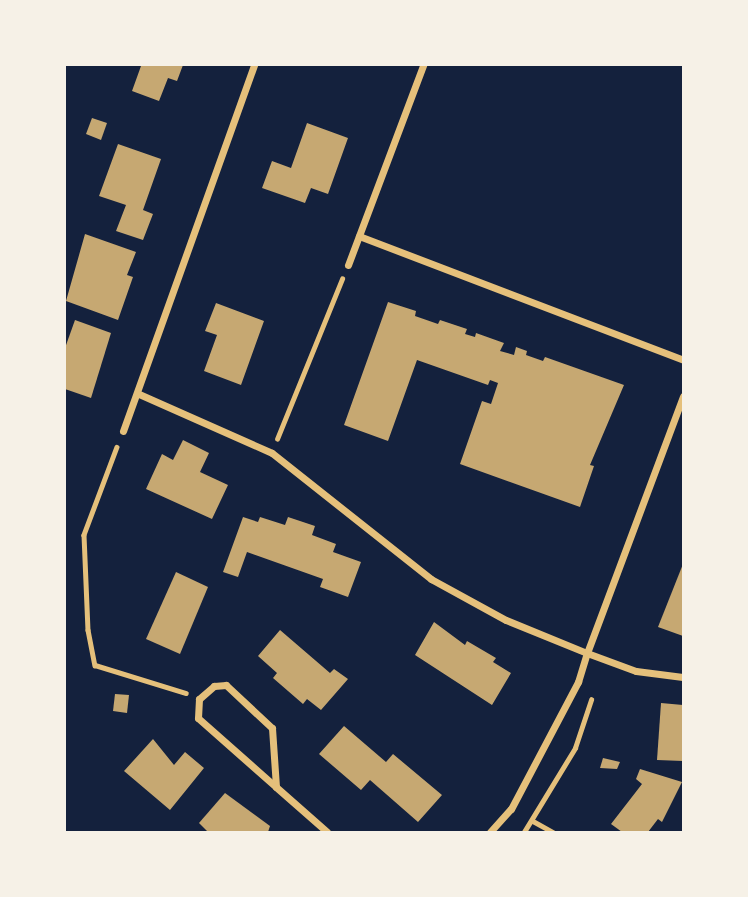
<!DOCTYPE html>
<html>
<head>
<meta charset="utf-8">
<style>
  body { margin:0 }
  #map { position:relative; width:748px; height:897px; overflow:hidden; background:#14213d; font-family:"Times New Roman",serif }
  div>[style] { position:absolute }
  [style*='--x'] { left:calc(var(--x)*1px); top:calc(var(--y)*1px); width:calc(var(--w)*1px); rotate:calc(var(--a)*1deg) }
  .building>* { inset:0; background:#c6a872 }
  .path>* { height:4.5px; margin:-2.25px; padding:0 2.25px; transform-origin:2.25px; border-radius:2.25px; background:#e5c07b }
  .minor>* { height:7px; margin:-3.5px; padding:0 3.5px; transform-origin:3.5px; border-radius:3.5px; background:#e5c07b }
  span { translate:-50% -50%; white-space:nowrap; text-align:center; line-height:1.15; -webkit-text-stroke:7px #f6f1e7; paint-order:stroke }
  .frame { position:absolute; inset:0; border:66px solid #f6f1e7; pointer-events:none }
</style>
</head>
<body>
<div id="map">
  <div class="building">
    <div style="clip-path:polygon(147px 65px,183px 65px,177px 81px,168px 78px,159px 101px,132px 91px,141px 66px)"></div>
    <div style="clip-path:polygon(92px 118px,107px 123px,101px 140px,86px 134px)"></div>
    <div style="clip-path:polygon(307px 123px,348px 138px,328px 194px,311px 188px,305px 203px,262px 188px,272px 161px,291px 168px)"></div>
    <div style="clip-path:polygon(118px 144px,161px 159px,143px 210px,153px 214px,143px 240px,116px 231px,126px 205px,99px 196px)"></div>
    <div style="clip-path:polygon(85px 234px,136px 252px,127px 275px,133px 277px,118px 320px,66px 301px)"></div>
    <div style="clip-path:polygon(388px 302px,416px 311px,415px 316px,438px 324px,440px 320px,467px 329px,465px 334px,475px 337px,476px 333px,504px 343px,500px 351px,514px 355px,516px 347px,527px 351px,526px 355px,543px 361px,545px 357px,624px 385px,590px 465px,594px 466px,580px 507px,460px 464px,482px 401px,491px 404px,498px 383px,490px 380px,488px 385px,417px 360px,388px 441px,344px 425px)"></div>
    <div style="clip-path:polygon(216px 303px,264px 321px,241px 385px,204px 371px,217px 335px,205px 331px)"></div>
    <div style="clip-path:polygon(75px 320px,111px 333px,91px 398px,65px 389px,65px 348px)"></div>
    <div style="clip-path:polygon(183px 440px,209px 453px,200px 472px,228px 485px,212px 519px,146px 489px,162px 454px,173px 460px)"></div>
    <div style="clip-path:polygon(243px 517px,258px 522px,260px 517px,285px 525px,288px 517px,315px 526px,312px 535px,336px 544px,333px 552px,361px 562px,348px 597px,320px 587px,323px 579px,247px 552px,238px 577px,223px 572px)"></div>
    <div style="clip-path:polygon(683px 564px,683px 636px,658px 627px)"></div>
    <div style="clip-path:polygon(176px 572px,208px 587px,180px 654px,146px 639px)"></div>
    <div style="clip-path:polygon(434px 622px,465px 645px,467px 641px,496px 658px,493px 662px,511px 673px,492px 705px,415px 655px)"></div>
    <div style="clip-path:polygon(280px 630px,330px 673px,334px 669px,348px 679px,321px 710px,307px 699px,303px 704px,273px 678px,277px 673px,258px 656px)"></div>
    <div style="clip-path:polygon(115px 694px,129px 695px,127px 713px,113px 711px)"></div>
    <div style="clip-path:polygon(661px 703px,683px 705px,683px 761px,657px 760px)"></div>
    <div style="clip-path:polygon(344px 726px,386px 762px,393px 754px,442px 795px,418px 822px,370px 780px,361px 790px,319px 754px)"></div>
    <div style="clip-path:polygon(153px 739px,174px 765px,185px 752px,204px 768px,170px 810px,124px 771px)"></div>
    <div style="clip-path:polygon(603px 758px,620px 762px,617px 769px,600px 768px)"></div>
    <div style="clip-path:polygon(640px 769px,682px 782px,662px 822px,658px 819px,648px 832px,622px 832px,611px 824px,642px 784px,636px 779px)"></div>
    <div style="clip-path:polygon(225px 793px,270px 826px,268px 832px,208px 832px,199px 823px)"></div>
  </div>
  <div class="path">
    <div style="--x:277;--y:439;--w:173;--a:-67.9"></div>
    <div style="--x:117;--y:447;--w:94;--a:110.6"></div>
    <div style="--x:84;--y:535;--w:95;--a:87.6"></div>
    <div style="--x:88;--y:630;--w:36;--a:79"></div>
    <div style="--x:95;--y:665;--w:95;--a:17.1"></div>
    <div style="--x:533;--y:821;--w:23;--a:29"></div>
    <div style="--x:524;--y:832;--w:98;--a:-58.7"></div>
    <div style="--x:575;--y:748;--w:51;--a:-71.6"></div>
  </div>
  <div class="minor">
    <div style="--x:359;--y:236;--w:347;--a:20.9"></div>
    <div style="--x:348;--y:265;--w:214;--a:-69.4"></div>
    <div style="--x:139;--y:394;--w:145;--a:23.9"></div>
    <div style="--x:272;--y:453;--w:203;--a:38.4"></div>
    <div style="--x:431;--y:579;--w:85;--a:28.7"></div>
    <div style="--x:506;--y:620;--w:87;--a:22.2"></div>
    <div style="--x:587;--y:653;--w:274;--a:-69.5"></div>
    <div style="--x:123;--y:431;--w:389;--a:-70.3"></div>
    <div style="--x:226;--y:685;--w:63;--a:43.1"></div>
    <div style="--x:272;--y:728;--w:59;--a:86.1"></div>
    <div style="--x:276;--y:787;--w:104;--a:-138.5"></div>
    <div style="--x:198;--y:718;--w:19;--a:-87"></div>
    <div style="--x:199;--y:699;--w:20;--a:-41"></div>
    <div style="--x:214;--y:686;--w:12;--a:-5"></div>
    <div style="--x:276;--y:787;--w:68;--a:41.4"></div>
    <div style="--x:490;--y:832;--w:31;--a:-48"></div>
    <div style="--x:511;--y:809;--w:144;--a:-62.2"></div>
    <div style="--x:578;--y:682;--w:30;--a:-73"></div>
    <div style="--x:587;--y:653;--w:52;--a:20.2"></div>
    <div style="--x:636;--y:671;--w:47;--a:7.3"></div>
  </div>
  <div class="frame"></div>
</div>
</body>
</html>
